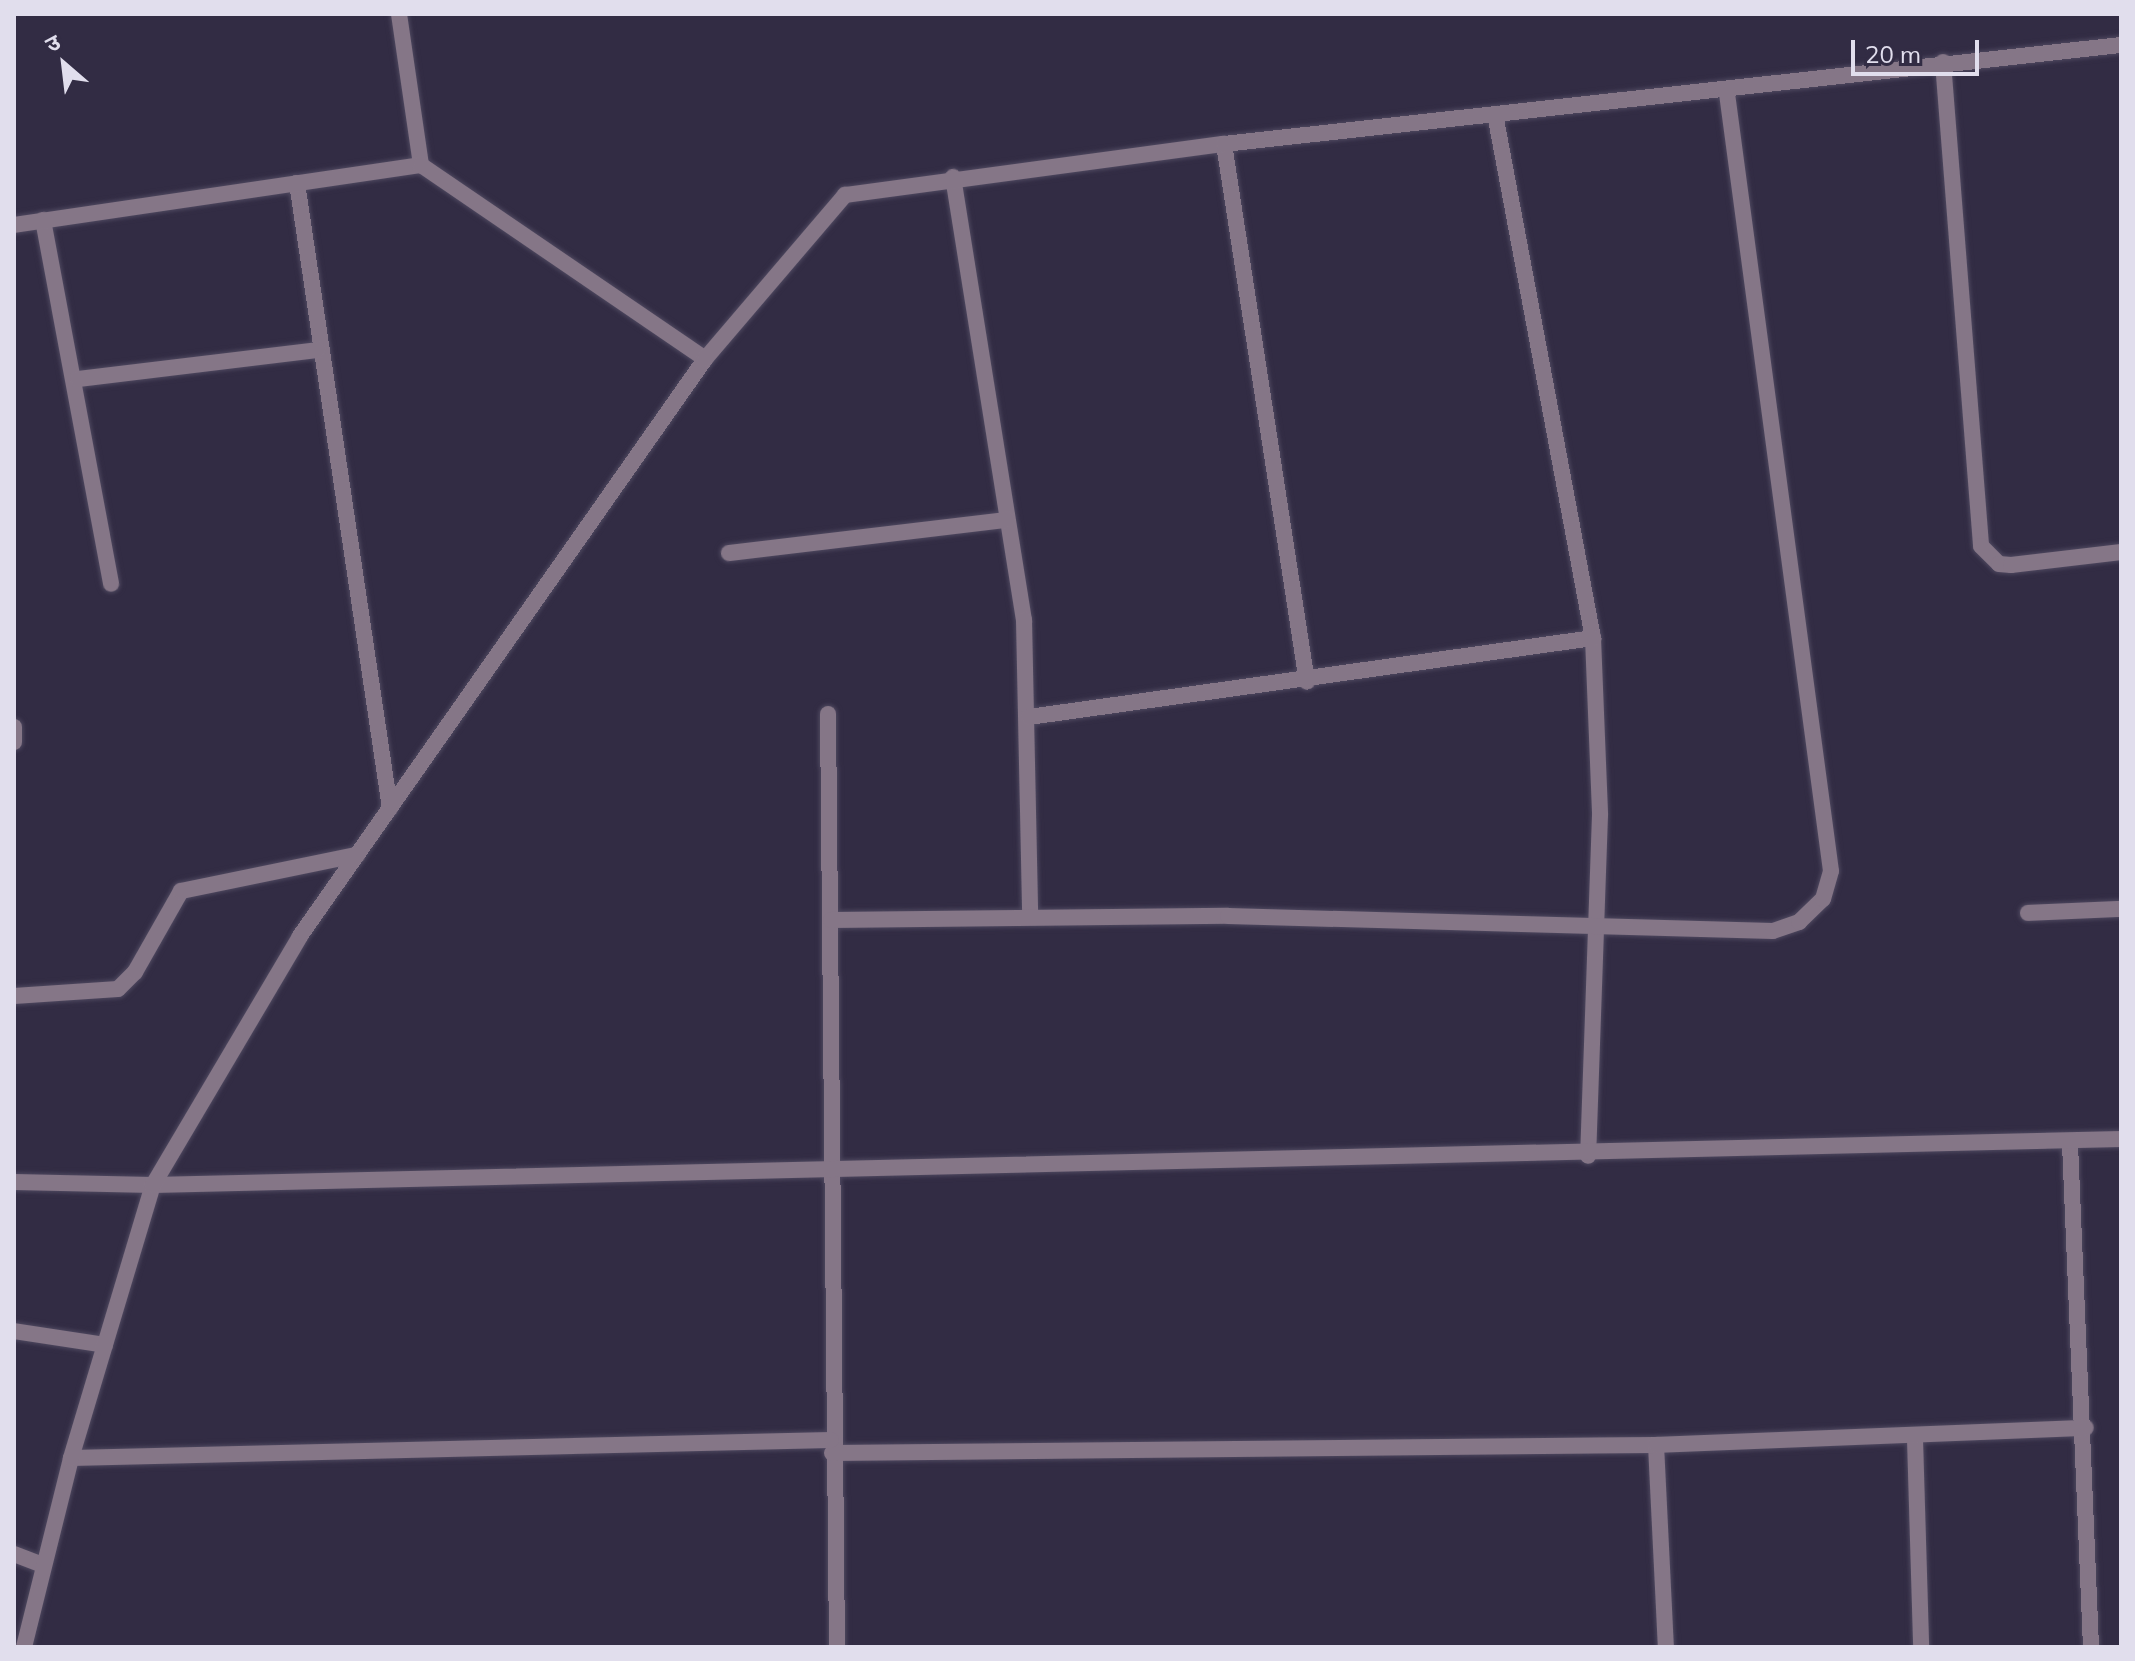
<!DOCTYPE html>
<html>
<head>
<meta charset="utf-8">
<style>
  body { margin:0 }
  #map { position:relative; width:2135px; height:1661px; overflow:hidden; background:#322c44; font-family:Mulish,"Noto Sans Devanagari",sans-serif }
  div>[style] { position:absolute }
  [style*='--x'] { left:calc(var(--x)*1px); top:calc(var(--y)*1px); width:calc(var(--w)*1px); rotate:calc(var(--a)*1deg) }
  .roads { filter:drop-shadow(0 0 2px #4e485f) drop-shadow(0 0 2px #4e485f) }
  .minor>* { height:16px; margin:-8px; padding:0 8px; transform-origin:8px; border-radius:8px; background:#857687 }
  span { translate:-50% -50%; white-space:nowrap; text-align:center; line-height:1.15; -webkit-text-stroke:6px #322c44; paint-order:stroke }
  .frame { position:absolute; inset:0; border:16px solid #e1deed; pointer-events:none }
  .north { position:absolute; left:24px; top:24px; width:80px; height:80px; -webkit-text-stroke:6px #322c44; paint-order:stroke; rotate:332deg; font-size:22px; font-weight:700; line-height:32px; text-align:center; color:#e1deed }
  .north::after { content:''; display:block; margin:auto; width:28px; height:36px; background:#e1deed; clip-path:polygon(50% 0,100% 100%,50% 72%,0 100%) }
  .scale { position:absolute; left:1851px; top:40px; width:128px; height:36px; box-sizing:border-box; border:4px solid #e1deed; border-top:0; padding-left:10px; font-size:24px; line-height:28px; white-space:nowrap; color:#e1deed; -webkit-text-stroke:6px #322c44; paint-order:stroke }
</style>
</head>
<body>
<div id="map">
  <div class="roads">
    <div class="minor">
      <div style="--x:399;--y:14;--w:153;--a:81.7"></div>
      <div style="--x:1943;--y:62;--w:485;--a:85.5"></div>
      <div style="--x:1981;--y:546;--w:25;--a:45"></div>
      <div style="--x:1999;--y:564;--w:12;--a:5"></div>
      <div style="--x:2011;--y:565;--w:111;--a:-6.7"></div>
      <div style="--x:1495;--y:114;--w:533;--a:79.41"></div>
      <div style="--x:1593;--y:638;--w:177;--a:87.7"></div>
      <div style="--x:1600;--y:815;--w:341;--a:92"></div>
      <div style="--x:1224;--y:144;--w:544;--a:81.23"></div>
      <div style="--x:953;--y:177;--w:449;--a:80.9"></div>
      <div style="--x:1024;--y:620;--w:297;--a:88.8"></div>
      <div style="--x:297;--y:183;--w:632;--a:81.54"></div>
      <div style="--x:43;--y:220;--w:370;--a:79.4"></div>
      <div style="--x:14;--y:225;--w:411;--a:-8.4"></div>
      <div style="--x:421;--y:165;--w:344;--a:34.3"></div>
      <div style="--x:78;--y:379;--w:241;--a:-6.9"></div>
      <div style="--x:729;--y:553;--w:280;--a:-6.8"></div>
      <div style="--x:828;--y:714;--w:933;--a:89.45"></div>
      <div style="--x:1029;--y:717;--w:570;--a:-7.97"></div>
      <div style="--x:14;--y:727;--w:15;--a:90"></div>
      <div style="--x:2028;--y:913;--w:93;--a:-2.5"></div>
      <div style="--x:831;--y:920;--w:397;--a:-0.6"></div>
      <div style="--x:1228;--y:916;--w:545;--a:1.58"></div>
      <div style="--x:1773;--y:931;--w:28;--a:-19"></div>
      <div style="--x:1799;--y:922;--w:33;--a:-44"></div>
      <div style="--x:1823;--y:899;--w:29;--a:-74"></div>
      <div style="--x:1831;--y:871;--w:784;--a:-97.62"></div>
      <div style="--x:14;--y:996;--w:104;--a:-3.9"></div>
      <div style="--x:118;--y:989;--w:24;--a:-45"></div>
      <div style="--x:135;--y:972;--w:93;--a:-60.4"></div>
      <div style="--x:181;--y:891;--w:180;--a:-11.6"></div>
      <div style="--x:2070;--y:1144;--w:503;--a:87.61"></div>
      <div style="--x:14;--y:1182;--w:139;--a:1.2"></div>
      <div style="--x:153;--y:1185;--w:1969;--a:-1.34"></div>
      <div style="--x:14;--y:1331;--w:92;--a:8.7"></div>
      <div style="--x:1915;--y:1439;--w:208;--a:88.3"></div>
      <div style="--x:1656;--y:1445;--w:202;--a:87.2"></div>
      <div style="--x:832;--y:1453;--w:824;--a:-0.56"></div>
      <div style="--x:1656;--y:1445;--w:430;--a:-2.3"></div>
      <div style="--x:71;--y:1458;--w:760;--a:-1.36"></div>
      <div style="--x:14;--y:1554;--w:30;--a:21"></div>
      <div style="--x:24;--y:1647;--w:195;--a:-76"></div>
      <div style="--x:71;--y:1458;--w:285;--a:-73.3"></div>
      <div style="--x:153;--y:1185;--w:289;--a:-59.4"></div>
      <div style="--x:300;--y:936;--w:705;--a:-54.93"></div>
      <div style="--x:705;--y:359;--w:216;--a:-49.5"></div>
      <div style="--x:845;--y:195;--w:382;--a:-7.7"></div>
      <div style="--x:1224;--y:144;--w:902;--a:-6.3"></div>
    </div>
  </div>
  <div class="frame"></div>
  <div class="north">उ</div>
  <div class="scale">20 m</div>
</div>
</body>
</html>
